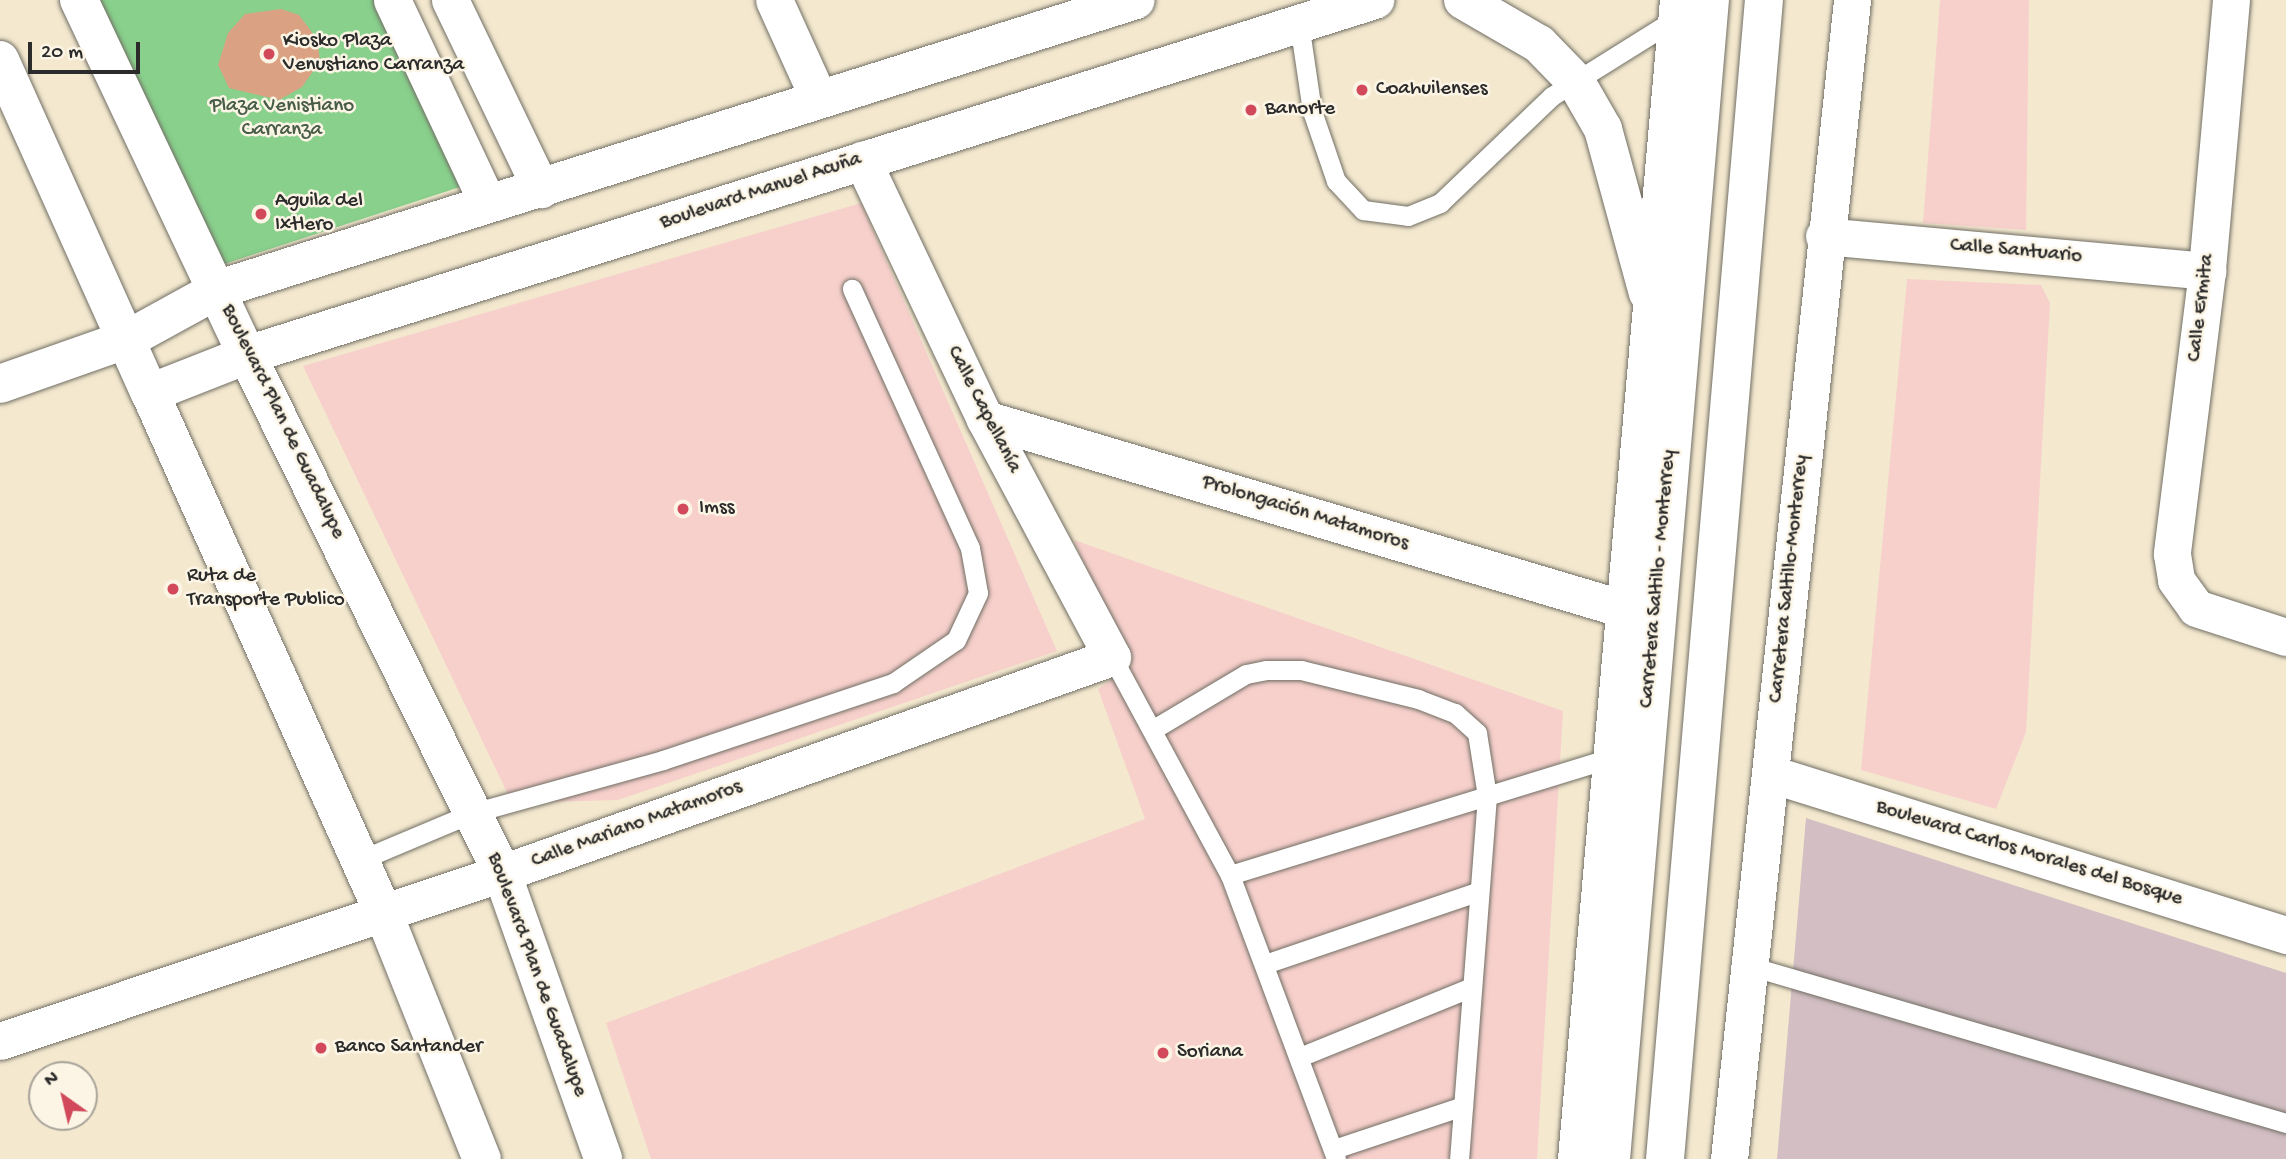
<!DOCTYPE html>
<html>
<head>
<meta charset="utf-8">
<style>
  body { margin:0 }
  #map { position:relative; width:2286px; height:1159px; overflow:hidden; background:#f4e9cf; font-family:"Gochi Hand",sans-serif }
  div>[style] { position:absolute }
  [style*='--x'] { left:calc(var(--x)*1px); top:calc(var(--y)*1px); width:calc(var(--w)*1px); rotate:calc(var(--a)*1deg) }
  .built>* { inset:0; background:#f7d0cc }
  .industrial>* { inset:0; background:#d2bec3 }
  .green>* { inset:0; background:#88d08c }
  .building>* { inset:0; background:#daa182 }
  .roads { filter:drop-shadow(0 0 2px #716e64) drop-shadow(0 0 2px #716e64) }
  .lane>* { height:19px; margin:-9.5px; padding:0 9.5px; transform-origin:9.5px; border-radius:9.5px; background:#fff }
  .street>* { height:37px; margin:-18.5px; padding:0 18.5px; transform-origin:18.5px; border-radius:18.5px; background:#fff }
  .secondary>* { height:38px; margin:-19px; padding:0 19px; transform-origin:19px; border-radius:19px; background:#fff }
  .primary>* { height:38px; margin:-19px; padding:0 19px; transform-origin:19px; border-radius:19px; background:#fff }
  .highway>* { height:38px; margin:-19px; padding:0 19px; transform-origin:19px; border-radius:19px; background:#fff }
  .dots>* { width:19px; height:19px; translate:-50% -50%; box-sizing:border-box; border:4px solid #fcf5e5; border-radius:50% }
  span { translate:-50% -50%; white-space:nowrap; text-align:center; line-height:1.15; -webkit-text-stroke:5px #fcf5e5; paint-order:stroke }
  .poi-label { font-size:21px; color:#2b2b2b }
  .left { translate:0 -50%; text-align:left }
  .park-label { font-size:21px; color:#475d48 }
  .street-label { font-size:21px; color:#2b2b2b }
  .north { position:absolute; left:28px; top:1061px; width:70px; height:70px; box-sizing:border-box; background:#fcf5e5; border:2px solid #a8a49b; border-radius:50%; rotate:326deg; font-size:19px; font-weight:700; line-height:28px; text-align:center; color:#2b2b2b }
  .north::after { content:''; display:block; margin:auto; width:24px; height:32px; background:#d1495b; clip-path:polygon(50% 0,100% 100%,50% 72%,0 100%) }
  .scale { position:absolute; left:28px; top:42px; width:112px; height:32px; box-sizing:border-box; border:4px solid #2b2b2b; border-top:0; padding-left:9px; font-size:21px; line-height:24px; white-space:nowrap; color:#2b2b2b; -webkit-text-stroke:5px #fcf5e5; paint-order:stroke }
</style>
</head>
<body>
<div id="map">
  <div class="built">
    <div style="clip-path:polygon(1940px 0,2029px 0,2026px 230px,1923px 223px)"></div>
    <div style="clip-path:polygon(861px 203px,1057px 651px,618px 800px,512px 803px,303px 366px)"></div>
    <div style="clip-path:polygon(1907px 279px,2041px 285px,2050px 303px,2026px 732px,1996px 809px,1861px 770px)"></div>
    <div style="clip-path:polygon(1074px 540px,1563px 711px,1537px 1159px,651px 1159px,606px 1023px,1145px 819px,1098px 689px,1129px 667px)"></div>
  </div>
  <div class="industrial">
    <div style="clip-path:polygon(1806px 818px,2286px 973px,2286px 1159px,1777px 1159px)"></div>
  </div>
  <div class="green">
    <div style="clip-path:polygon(93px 0,374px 0,460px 187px,218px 266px)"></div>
  </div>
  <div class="building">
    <div style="clip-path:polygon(281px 9px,299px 15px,317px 39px,320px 61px,302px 87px,279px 100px,229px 88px,218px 65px,228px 33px,245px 14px)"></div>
  </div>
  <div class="roads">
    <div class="lane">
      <div style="--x:1299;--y:23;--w:89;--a:81.6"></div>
      <div style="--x:1312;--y:111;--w:74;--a:71.1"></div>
      <div style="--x:1336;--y:181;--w:40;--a:47"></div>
      <div style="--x:1363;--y:210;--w:45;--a:7.6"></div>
      <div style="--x:1408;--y:216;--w:35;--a:-22"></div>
      <div style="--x:1440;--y:203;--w:155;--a:-43.7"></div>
      <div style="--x:1552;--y:96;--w:145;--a:-32"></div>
      <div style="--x:1112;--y:657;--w:248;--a:61.6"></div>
      <div style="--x:1230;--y:875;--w:303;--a:69.5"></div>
      <div style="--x:1152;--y:730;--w:109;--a:-30.8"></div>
      <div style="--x:1246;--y:674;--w:20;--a:-11"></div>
      <div style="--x:1266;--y:670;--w:35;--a:0"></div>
      <div style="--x:1301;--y:670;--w:121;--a:13.9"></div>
      <div style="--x:1418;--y:699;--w:40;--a:21"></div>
      <div style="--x:1455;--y:713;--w:30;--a:42"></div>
      <div style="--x:1477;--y:733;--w:64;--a:81"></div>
      <div style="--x:1487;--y:796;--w:364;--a:94.4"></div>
      <div style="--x:360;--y:860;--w:121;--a:-22.8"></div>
      <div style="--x:472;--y:813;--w:198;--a:-15.5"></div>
      <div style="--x:663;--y:760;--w:243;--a:-18.5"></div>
      <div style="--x:893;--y:683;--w:76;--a:-34.3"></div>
      <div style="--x:956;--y:640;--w:52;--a:-64.9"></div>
      <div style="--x:978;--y:593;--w:46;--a:-100.1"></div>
      <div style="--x:970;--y:548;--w:285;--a:-114.5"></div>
      <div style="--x:1230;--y:875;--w:399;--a:-17.1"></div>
      <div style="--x:1265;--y:964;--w:226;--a:-18.8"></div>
      <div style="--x:1750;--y:966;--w:559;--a:16.33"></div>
      <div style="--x:1302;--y:1056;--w:183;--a:-22.1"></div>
      <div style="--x:1334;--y:1149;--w:136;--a:-18.4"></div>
    </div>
    <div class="street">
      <div style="--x:392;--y:0;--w:225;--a:64.8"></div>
      <div style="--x:450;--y:0;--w:210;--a:64.3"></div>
      <div style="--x:774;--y:0;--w:107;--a:65.6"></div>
      <div style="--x:2231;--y:0;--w:272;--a:95.1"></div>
      <div style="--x:2207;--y:271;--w:285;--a:97.1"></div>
      <div style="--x:2172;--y:554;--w:26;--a:81"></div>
      <div style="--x:2176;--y:580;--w:34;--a:54"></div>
      <div style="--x:2196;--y:608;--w:95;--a:17.9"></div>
      <div style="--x:1824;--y:236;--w:385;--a:5.2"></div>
      <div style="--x:985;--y:419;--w:667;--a:16.56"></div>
      <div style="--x:1771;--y:774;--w:540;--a:17.36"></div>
      <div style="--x:0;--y:1041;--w:529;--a:-18.5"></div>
      <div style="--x:502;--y:873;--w:647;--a:-19.5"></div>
      <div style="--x:1112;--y:657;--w:270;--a:-118.1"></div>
      <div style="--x:985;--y:419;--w:287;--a:-115.4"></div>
      <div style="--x:1576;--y:1159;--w:1163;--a:-84.97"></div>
      <div style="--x:1729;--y:1159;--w:1166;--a:-83.94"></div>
    </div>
    <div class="secondary">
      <div style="--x:247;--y:355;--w:577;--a:63.79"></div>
      <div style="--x:502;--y:873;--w:303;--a:70.5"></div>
      <div style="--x:0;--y:384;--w:136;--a:-19.4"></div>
      <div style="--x:150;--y:393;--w:569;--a:65.82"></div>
      <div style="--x:383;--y:912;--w:266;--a:68.2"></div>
    </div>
    <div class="primary">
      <div style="--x:79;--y:0;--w:393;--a:64.7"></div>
      <div style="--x:1463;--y:0;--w:88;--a:30.1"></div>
      <div style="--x:1539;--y:44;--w:53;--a:45.8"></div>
      <div style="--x:1576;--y:82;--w:54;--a:60.1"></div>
      <div style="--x:1603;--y:129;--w:170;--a:74.7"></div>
      <div style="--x:0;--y:60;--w:365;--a:65.8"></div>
      <div style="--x:150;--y:393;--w:104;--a:-21.4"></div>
      <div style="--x:247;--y:355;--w:1183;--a:-17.47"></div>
      <div style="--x:128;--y:339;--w:104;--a:-28.8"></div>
      <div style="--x:219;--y:289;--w:961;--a:-17.49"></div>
    </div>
    <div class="highway">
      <div style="--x:1611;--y:1159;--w:1163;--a:-85.12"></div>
      <div style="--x:1665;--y:1159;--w:1163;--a:-85.12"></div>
    </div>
  </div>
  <div class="dots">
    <div style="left:269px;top:54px;background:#d1495b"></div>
    <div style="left:1362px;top:90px;background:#d1495b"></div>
    <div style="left:1251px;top:110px;background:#d1495b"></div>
    <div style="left:261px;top:214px;background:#d1495b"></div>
    <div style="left:683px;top:509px;background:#d1495b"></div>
    <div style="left:173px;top:589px;background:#d1495b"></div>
    <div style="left:321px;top:1048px;background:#d1495b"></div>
    <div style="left:1163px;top:1053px;background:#d1495b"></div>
  </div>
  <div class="poi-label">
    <span class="left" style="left:283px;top:54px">Kiosko Plaza<br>Venustiano Carranza</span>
    <span class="left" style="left:1376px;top:90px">Coahuilenses</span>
    <span class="left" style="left:1265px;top:110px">Banorte</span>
    <span class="left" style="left:275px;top:214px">Aguila del<br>Ixtlero</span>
    <span class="left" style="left:699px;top:509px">Imss</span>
    <span class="left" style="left:187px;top:589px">Ruta de<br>Transporte Publico</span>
    <span class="left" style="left:335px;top:1048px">Banco Santander</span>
    <span class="left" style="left:1177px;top:1053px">Soriana</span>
  </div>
  <div class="park-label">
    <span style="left:282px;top:119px">Plaza Venistiano<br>Carranza</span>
  </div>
  <div class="street-label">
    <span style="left:761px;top:192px;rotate:-18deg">Boulevard Manuel Acuña</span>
    <span style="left:2016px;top:252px;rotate:5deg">Calle Santuario</span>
    <span style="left:2202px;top:308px;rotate:-83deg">Calle Ermita</span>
    <span style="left:983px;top:410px;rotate:63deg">Calle Capellanía</span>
    <span style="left:282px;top:422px;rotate:64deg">Boulevard Plan de Guadalupe</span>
    <span style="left:1305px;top:514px;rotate:17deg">Prolongación Matamoros</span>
    <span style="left:1659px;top:579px;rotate:-85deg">Carretera Saltillo - Monterrey</span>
    <span style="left:1790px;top:579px;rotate:-84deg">Carretera Saltillo-Monterrey</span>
    <span style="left:637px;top:825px;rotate:-20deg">Calle Mariano Matamoros</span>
    <span style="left:2029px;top:854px;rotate:17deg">Boulevard Carlos Morales del Bosque</span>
    <span style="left:536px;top:975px;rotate:70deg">Boulevard Plan de Guadalupe</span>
  </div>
  <div class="north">N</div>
  <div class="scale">20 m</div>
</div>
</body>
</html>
